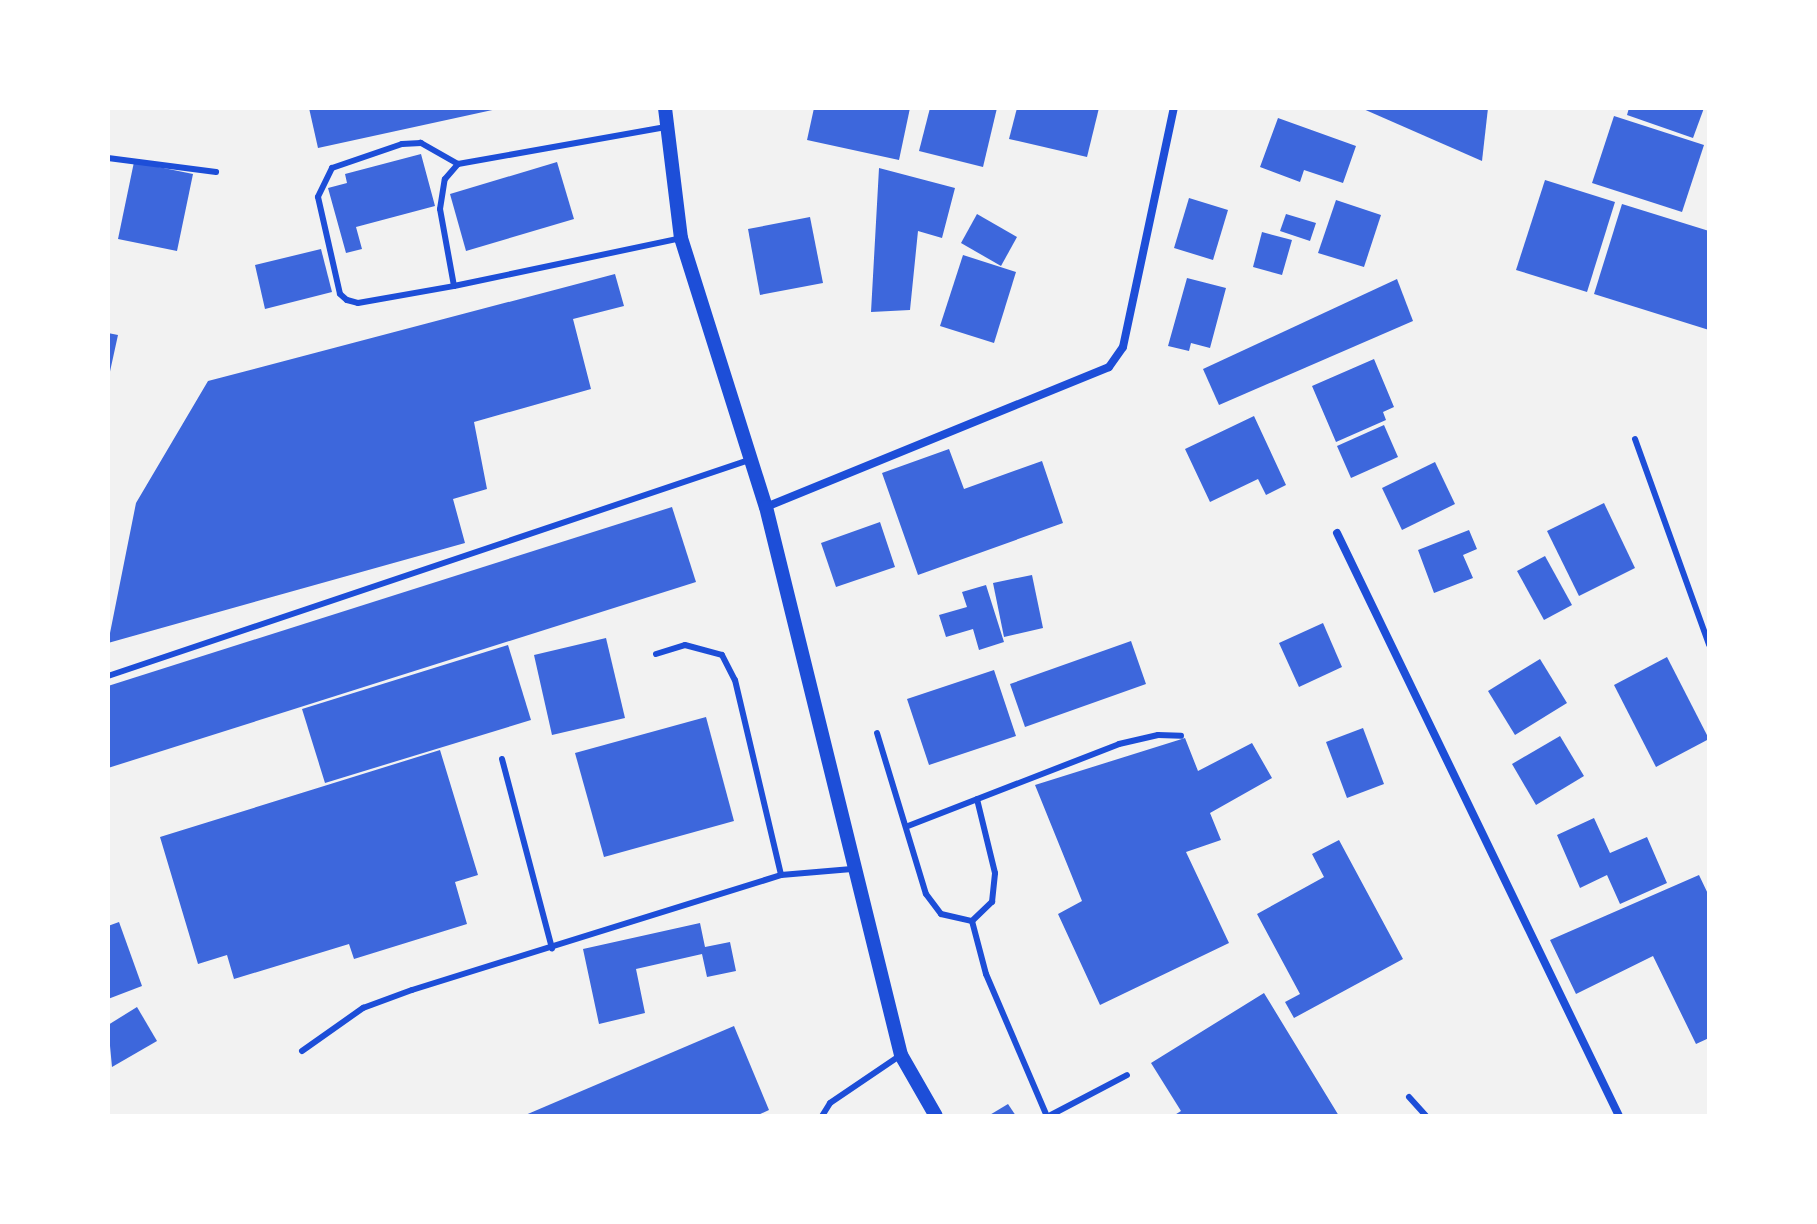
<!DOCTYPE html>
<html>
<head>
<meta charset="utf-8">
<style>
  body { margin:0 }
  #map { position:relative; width:1817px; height:1224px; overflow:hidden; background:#f2f2f2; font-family:"Roboto Serif",serif }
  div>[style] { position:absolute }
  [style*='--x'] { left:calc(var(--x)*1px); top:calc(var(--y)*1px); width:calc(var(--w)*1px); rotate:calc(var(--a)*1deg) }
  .building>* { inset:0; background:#3d67dc }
  .service>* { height:6px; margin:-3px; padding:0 3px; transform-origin:3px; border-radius:3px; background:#1d4ed8 }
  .minor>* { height:8px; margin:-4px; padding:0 4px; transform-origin:4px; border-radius:4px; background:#1d4ed8 }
  .tertiary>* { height:14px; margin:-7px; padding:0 7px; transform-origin:7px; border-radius:7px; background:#1d4ed8 }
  span { translate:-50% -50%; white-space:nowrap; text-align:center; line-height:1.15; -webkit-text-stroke:6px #fff; paint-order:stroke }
  .frame { position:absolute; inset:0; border:110px solid #fff; pointer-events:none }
</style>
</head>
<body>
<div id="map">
  <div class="building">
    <div style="clip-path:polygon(309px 108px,496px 108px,497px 109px,318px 148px)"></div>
    <div style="clip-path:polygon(814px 108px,910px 108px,899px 160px,807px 140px)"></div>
    <div style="clip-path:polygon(930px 108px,997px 108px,983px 167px,919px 151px)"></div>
    <div style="clip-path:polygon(1017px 108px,1099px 108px,1087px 157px,1009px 139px)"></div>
    <div style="clip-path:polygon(1361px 108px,1488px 108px,1482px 161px)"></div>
    <div style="clip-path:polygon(1629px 108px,1704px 108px,1693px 138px,1627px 115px)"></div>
    <div style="clip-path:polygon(1614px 116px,1704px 145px,1682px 212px,1592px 183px)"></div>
    <div style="clip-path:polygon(1278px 118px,1356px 146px,1343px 183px,1304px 170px,1300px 182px,1260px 167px)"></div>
    <div style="clip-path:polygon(421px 154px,435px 206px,356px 227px,362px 249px,346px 253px,328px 188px,347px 183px,345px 174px)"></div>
    <div style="clip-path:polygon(134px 162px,193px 174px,177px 251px,118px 239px)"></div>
    <div style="clip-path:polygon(557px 162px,574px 219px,466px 251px,450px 194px)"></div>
    <div style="clip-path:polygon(879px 168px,955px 188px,942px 238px,918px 231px,910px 310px,871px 312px)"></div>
    <div style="clip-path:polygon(1545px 180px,1615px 202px,1587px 292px,1516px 270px)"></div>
    <div style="clip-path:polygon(1189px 198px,1228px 210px,1213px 260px,1174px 248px)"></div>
    <div style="clip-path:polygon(1336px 200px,1381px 215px,1364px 267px,1318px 253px)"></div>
    <div style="clip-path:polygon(1622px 204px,1709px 231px,1709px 330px,1594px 294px)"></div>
    <div style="clip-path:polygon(977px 214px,1017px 237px,1001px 266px,961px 243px)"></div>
    <div style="clip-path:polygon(1286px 214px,1316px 223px,1310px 241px,1280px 231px)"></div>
    <div style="clip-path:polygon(810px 217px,823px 283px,760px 295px,748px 229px)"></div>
    <div style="clip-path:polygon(1262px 232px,1292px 240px,1282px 275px,1253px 267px)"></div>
    <div style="clip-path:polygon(321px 249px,332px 292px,265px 309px,255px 265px)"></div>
    <div style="clip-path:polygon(963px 255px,1016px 272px,994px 343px,940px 326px)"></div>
    <div style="clip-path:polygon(615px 274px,624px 306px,573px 319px,591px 389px,474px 422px,487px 489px,453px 499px,465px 543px,108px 643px,136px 503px,208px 381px)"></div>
    <div style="clip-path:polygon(1187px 278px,1226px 288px,1210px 348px,1191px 343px,1189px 351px,1168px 346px)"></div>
    <div style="clip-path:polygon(1397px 279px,1413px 321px,1219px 405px,1203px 369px)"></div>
    <div style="clip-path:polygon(108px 333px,118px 335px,109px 376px,108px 376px)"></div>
    <div style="clip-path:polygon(1374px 359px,1394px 407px,1383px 412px,1386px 420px,1336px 442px,1312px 386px)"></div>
    <div style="clip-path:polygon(1254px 416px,1286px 485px,1266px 495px,1258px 479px,1210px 502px,1185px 449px)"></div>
    <div style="clip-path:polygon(1384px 425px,1398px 457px,1351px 478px,1337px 446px)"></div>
    <div style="clip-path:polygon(949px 449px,964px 489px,1042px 461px,1063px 523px,918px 575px,882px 473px)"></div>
    <div style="clip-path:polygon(1435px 462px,1455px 504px,1402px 530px,1382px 488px)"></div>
    <div style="clip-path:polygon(1604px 503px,1635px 568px,1579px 596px,1547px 531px)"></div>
    <div style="clip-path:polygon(672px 507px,696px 582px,108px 768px,108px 686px)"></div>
    <div style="clip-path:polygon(880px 522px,895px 567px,836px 587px,821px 543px)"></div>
    <div style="clip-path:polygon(1469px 530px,1477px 549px,1463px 555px,1473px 578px,1434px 593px,1418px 550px)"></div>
    <div style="clip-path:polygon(1545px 556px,1572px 605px,1544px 620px,1517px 571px)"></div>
    <div style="clip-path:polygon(1032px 575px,1043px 628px,1004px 637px,993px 583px)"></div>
    <div style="clip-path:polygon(986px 585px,1004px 642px,979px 650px,973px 629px,946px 637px,939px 615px,967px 607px,962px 592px)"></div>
    <div style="clip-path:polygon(1323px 623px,1342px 667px,1299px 687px,1279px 643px)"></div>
    <div style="clip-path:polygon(606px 638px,625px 718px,552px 735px,534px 655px)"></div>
    <div style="clip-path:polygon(1131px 641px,1146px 684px,1025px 727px,1010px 684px)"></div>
    <div style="clip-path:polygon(508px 645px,531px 720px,325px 783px,302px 709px)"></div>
    <div style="clip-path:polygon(1667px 657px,1709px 739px,1656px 767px,1614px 685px)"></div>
    <div style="clip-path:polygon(1540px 659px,1567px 703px,1515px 735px,1488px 691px)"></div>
    <div style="clip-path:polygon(994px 670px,1016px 736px,929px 765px,907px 699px)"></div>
    <div style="clip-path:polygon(706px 717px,734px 821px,604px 857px,575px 753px)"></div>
    <div style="clip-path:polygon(1363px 728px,1384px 784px,1347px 798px,1326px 742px)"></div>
    <div style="clip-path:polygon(1560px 736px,1584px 776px,1536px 805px,1512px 764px)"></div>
    <div style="clip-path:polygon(1185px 738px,1198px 771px,1252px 743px,1272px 778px,1210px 813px,1221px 840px,1186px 852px,1229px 943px,1100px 1005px,1058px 914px,1082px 901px,1035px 785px)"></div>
    <div style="clip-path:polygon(440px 750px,478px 875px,455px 882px,467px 924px,354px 959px,349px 944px,234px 979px,227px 955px,198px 964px,160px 837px)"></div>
    <div style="clip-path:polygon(1594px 818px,1610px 853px,1647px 837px,1667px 883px,1620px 904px,1607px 875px,1580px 888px,1557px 835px)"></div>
    <div style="clip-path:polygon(1339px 840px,1403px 959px,1294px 1018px,1285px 1002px,1300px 994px,1257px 914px,1324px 877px,1312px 854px)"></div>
    <div style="clip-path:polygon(1699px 875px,1709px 896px,1709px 1038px,1696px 1044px,1653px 956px,1576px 994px,1550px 940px)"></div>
    <div style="clip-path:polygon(119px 922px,142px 986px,108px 999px,108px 926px)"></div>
    <div style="clip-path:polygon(700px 923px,705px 947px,730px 942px,736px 971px,707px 977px,702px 954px,636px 969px,645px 1013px,599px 1024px,583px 949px)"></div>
    <div style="clip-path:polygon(1264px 993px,1339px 1116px,1173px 1116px,1181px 1111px,1151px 1063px)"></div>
    <div style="clip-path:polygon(137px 1007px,157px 1041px,112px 1067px,108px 1025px)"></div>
    <div style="clip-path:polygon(734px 1026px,769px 1110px,756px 1116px,523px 1116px)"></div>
    <div style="clip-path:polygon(1008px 1104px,1016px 1116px,988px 1116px)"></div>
  </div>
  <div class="service">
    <div style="--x:108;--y:158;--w:109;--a:7.4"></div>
    <div style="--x:458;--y:164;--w:43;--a:-150.4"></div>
    <div style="--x:421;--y:143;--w:19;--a:177"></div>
    <div style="--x:402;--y:144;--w:74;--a:161.1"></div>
    <div style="--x:332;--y:168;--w:32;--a:116"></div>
    <div style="--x:318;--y:197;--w:99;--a:77.2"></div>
    <div style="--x:340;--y:294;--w:9;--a:41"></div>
    <div style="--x:347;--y:300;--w:11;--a:15"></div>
    <div style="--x:358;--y:303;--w:97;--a:-10"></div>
    <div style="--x:454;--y:286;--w:232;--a:-11.9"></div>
    <div style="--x:454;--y:286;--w:78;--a:-100.3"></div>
    <div style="--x:440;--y:209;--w:30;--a:-81"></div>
    <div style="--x:445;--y:179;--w:20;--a:-49"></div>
    <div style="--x:458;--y:164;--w:211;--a:-10.1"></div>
    <div style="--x:1635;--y:439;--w:219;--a:70.2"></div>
    <div style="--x:656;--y:654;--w:30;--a:-17"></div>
    <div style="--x:685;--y:645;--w:38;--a:15"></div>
    <div style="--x:722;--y:655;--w:28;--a:63"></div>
    <div style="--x:735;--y:680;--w:200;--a:76.7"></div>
    <div style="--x:108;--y:676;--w:676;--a:-18.62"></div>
    <div style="--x:877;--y:733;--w:168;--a:73.1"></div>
    <div style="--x:926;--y:894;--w:25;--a:53"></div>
    <div style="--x:941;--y:914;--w:32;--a:13"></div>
    <div style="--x:502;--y:759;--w:196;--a:75.2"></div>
    <div style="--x:908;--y:826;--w:226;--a:-21.2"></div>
    <div style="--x:1119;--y:744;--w:40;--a:-13"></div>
    <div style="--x:1158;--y:735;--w:23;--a:2"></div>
    <div style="--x:972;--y:921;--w:55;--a:75.2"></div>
    <div style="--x:986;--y:974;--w:155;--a:66.8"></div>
    <div style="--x:972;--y:921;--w:28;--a:-44"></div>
    <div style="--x:992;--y:902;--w:29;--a:-84"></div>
    <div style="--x:995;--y:873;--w:76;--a:-103.7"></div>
    <div style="--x:302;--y:1051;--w:75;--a:-35.2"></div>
    <div style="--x:363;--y:1008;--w:52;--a:-20.2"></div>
    <div style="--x:412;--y:990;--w:387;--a:-17.3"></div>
    <div style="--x:781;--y:875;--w:71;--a:-4.8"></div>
    <div style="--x:1409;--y:1097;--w:25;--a:48"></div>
    <div style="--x:822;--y:1116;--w:15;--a:-58"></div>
    <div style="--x:830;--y:1103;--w:86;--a:-34.1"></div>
    <div style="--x:1049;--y:1116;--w:88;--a:-27.7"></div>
  </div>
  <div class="minor">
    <div style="--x:766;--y:507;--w:370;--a:-22.2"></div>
    <div style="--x:1109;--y:367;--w:24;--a:-55"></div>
    <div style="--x:1123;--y:347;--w:244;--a:-78"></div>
    <div style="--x:1337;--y:533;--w:648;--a:64.19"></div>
  </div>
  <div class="tertiary">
    <div style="--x:665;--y:108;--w:131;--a:83"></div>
    <div style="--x:681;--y:238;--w:282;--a:72.5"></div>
    <div style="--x:766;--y:507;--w:564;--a:76.16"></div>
    <div style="--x:901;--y:1055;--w:70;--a:60.2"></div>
  </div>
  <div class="frame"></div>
</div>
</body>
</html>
